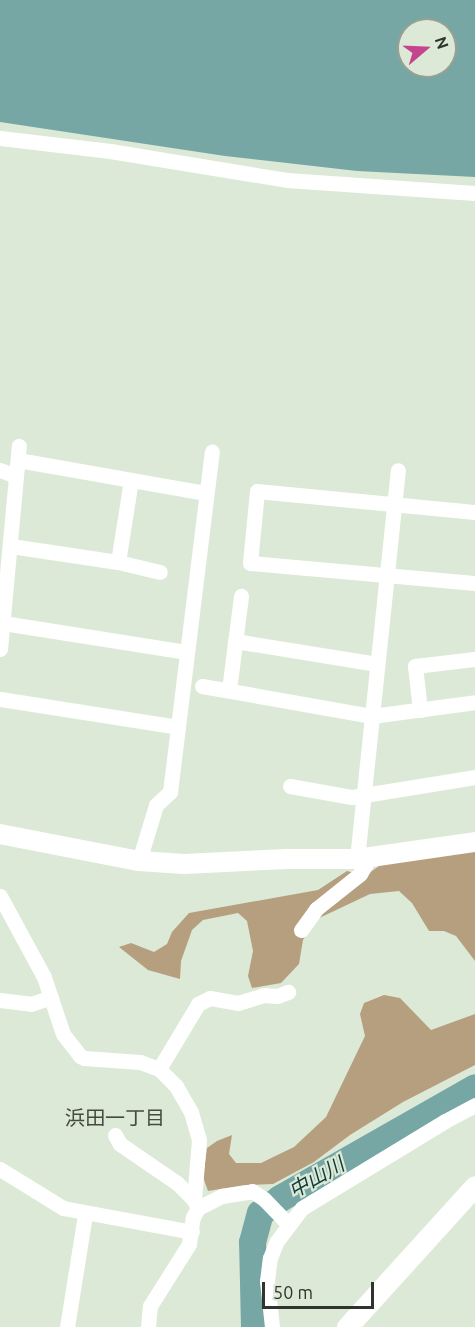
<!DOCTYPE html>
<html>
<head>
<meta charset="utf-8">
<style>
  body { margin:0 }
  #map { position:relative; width:475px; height:1327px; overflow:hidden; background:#dde9d7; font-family:Ubuntu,"Noto Sans JP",sans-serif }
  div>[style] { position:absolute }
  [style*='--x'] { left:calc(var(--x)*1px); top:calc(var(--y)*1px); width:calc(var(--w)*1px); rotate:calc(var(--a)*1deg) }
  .forest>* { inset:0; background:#b59f7f }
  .water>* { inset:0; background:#77a7a5 }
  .river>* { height:27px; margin:-13.5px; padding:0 13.5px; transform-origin:13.5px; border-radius:13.5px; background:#77a7a5 }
  .minor>* { height:15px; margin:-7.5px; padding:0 7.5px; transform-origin:7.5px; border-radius:7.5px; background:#fff }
  .tertiary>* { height:20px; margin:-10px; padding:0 10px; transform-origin:10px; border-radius:10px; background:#fff }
  .secondary>* { height:21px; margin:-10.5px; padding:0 10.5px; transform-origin:10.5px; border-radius:10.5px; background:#fff }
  span { translate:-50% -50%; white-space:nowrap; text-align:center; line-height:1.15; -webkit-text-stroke:4.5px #dde9d7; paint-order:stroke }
  .neighbourhood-label { font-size:20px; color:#434c3e }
  .water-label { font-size:20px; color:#0c3b3a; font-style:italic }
  .north { position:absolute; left:397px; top:18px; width:60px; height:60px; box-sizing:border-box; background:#dde9d7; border:2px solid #97a193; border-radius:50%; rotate:71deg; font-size:16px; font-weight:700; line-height:24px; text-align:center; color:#2f342d }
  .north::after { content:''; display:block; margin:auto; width:21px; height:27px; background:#c5448e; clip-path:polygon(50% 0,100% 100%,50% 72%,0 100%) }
  .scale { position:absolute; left:262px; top:1282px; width:112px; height:27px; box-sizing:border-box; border:3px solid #2f342d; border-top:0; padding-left:8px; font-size:18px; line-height:21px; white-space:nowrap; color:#2f342d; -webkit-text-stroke:4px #dde9d7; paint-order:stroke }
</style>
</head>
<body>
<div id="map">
  <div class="forest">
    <div style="clip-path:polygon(475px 848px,475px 961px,456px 936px,444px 931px,429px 931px,412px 903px,399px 891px,370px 894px,315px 920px,303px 940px,299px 964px,281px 983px,252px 988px,248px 976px,253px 951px,247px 921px,238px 913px,203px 920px,192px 930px,181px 961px,180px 979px,148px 970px,119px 947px,131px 943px,154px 952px,167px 944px,172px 932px,189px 913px,318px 890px,347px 871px,365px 876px,386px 861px)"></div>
    <div style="clip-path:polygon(384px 995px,400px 998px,431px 1030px,475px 1014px,475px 1065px,403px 1102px,350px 1135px,314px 1162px,273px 1184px,245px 1185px,208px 1191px,203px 1177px,207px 1148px,217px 1141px,232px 1135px,229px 1154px,236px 1163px,261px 1163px,294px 1147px,326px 1117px,365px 1036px,360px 1014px,364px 1003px)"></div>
  </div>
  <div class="water">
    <div style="clip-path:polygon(evenodd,0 0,475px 0,475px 177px,357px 171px,225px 156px,0 122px,0 0,409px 30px,445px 30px,445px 66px,409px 66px,409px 30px)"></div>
  </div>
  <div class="river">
    <div style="--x:254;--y:1327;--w:85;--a:-91.3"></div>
    <div style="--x:252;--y:1242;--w:30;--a:-75"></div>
    <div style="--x:260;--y:1213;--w:25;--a:-37"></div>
    <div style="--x:280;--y:1198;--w:224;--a:-29.6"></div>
  </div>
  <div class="minor">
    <div style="--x:0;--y:138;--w:111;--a:6.7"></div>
    <div style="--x:110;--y:151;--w:179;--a:9.3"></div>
    <div style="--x:287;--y:180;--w:188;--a:4"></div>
    <div style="--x:18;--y:460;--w:191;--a:10"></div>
    <div style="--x:0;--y:470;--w:17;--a:21"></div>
    <div style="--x:475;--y:512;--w:219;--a:-174.5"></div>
    <div style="--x:257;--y:491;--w:72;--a:95.6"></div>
    <div style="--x:250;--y:563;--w:226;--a:5.1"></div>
    <div style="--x:11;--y:546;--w:108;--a:8.5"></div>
    <div style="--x:118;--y:562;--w:43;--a:13.4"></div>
    <div style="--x:118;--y:562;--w:83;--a:-81"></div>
    <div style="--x:3;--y:623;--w:185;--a:9"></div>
    <div style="--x:235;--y:641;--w:144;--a:9.2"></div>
    <div style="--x:0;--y:649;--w:204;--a:-84.7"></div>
    <div style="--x:202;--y:686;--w:173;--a:10"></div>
    <div style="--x:372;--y:716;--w:104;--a:-7.7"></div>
    <div style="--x:229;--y:690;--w:95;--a:-82.7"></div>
    <div style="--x:0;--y:699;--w:180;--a:8.9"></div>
    <div style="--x:420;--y:710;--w:44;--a:-96.5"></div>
    <div style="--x:415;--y:666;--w:60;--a:-6.7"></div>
    <div style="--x:290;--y:786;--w:63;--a:10.1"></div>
    <div style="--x:352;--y:797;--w:125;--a:-9.2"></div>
    <div style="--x:357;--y:859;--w:391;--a:-84"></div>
    <div style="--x:139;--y:861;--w:59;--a:-73.1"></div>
    <div style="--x:156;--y:805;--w:19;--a:-43"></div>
    <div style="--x:170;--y:792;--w:343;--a:-83"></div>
    <div style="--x:0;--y:896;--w:92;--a:61.5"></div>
    <div style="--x:44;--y:977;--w:60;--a:71.6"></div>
    <div style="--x:63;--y:1034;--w:28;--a:52"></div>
    <div style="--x:80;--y:1056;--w:4;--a:27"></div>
    <div style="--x:84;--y:1058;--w:56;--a:4.1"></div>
    <div style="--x:140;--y:1062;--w:20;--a:20"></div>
    <div style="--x:159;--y:1069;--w:24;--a:45"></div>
    <div style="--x:176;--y:1086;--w:30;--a:60"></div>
    <div style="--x:191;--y:1112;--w:29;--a:74"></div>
    <div style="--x:199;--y:1140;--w:60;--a:94.8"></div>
    <div style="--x:194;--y:1200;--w:9;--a:63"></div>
    <div style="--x:301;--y:930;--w:26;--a:-54"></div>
    <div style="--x:316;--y:909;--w:56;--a:-38.5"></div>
    <div style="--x:360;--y:874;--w:20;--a:-60"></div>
    <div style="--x:0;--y:1000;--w:31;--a:7"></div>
    <div style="--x:31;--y:1004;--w:21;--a:-19"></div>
    <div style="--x:159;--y:1069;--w:76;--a:-59"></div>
    <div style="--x:198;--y:1004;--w:13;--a:-27"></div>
    <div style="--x:210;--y:998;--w:28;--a:10"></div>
    <div style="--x:238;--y:1003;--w:27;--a:-17"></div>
    <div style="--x:264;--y:995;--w:13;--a:4"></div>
    <div style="--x:277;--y:996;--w:12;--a:-20"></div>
    <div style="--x:115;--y:1135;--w:10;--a:61"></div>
    <div style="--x:120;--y:1144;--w:69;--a:34.4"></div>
    <div style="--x:177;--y:1183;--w:24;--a:45"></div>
    <div style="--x:0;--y:1169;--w:74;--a:31.8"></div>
    <div style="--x:63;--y:1208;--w:131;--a:10.5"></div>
    <div style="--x:67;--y:1327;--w:114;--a:-80.9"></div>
    <div style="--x:148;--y:1327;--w:21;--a:-85"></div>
    <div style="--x:150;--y:1306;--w:73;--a:-57.8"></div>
    <div style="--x:189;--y:1244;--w:27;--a:-82"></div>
    <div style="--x:193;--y:1217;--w:10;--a:-61"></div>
    <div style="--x:198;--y:1208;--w:27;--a:-27"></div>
    <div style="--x:222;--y:1196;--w:30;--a:-9"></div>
    <div style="--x:252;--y:1191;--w:14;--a:34"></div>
    <div style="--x:264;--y:1199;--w:35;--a:46"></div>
    <div style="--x:272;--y:1327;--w:46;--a:-96.2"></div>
    <div style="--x:267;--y:1281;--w:23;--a:-83"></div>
    <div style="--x:270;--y:1258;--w:18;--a:-68"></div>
    <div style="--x:277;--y:1241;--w:41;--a:-52.9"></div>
    <div style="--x:302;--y:1208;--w:167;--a:-31.3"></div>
    <div style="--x:445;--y:1121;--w:34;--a:-28"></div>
  </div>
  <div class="tertiary">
    <div style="--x:0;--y:834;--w:142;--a:11"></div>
    <div style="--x:139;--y:861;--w:45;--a:3.8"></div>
    <div style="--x:184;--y:864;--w:103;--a:-2.8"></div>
    <div style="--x:287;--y:859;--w:70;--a:0"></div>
    <div style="--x:357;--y:859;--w:119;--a:-8.2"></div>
  </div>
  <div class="secondary">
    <div style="--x:347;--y:1327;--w:190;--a:-47.8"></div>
  </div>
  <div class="neighbourhood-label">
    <span style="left:115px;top:1117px">浜田一丁目</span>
  </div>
  <div class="water-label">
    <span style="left:316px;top:1177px;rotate:-30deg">中山川</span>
  </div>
  <div class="north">N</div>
  <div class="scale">50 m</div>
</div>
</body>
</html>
